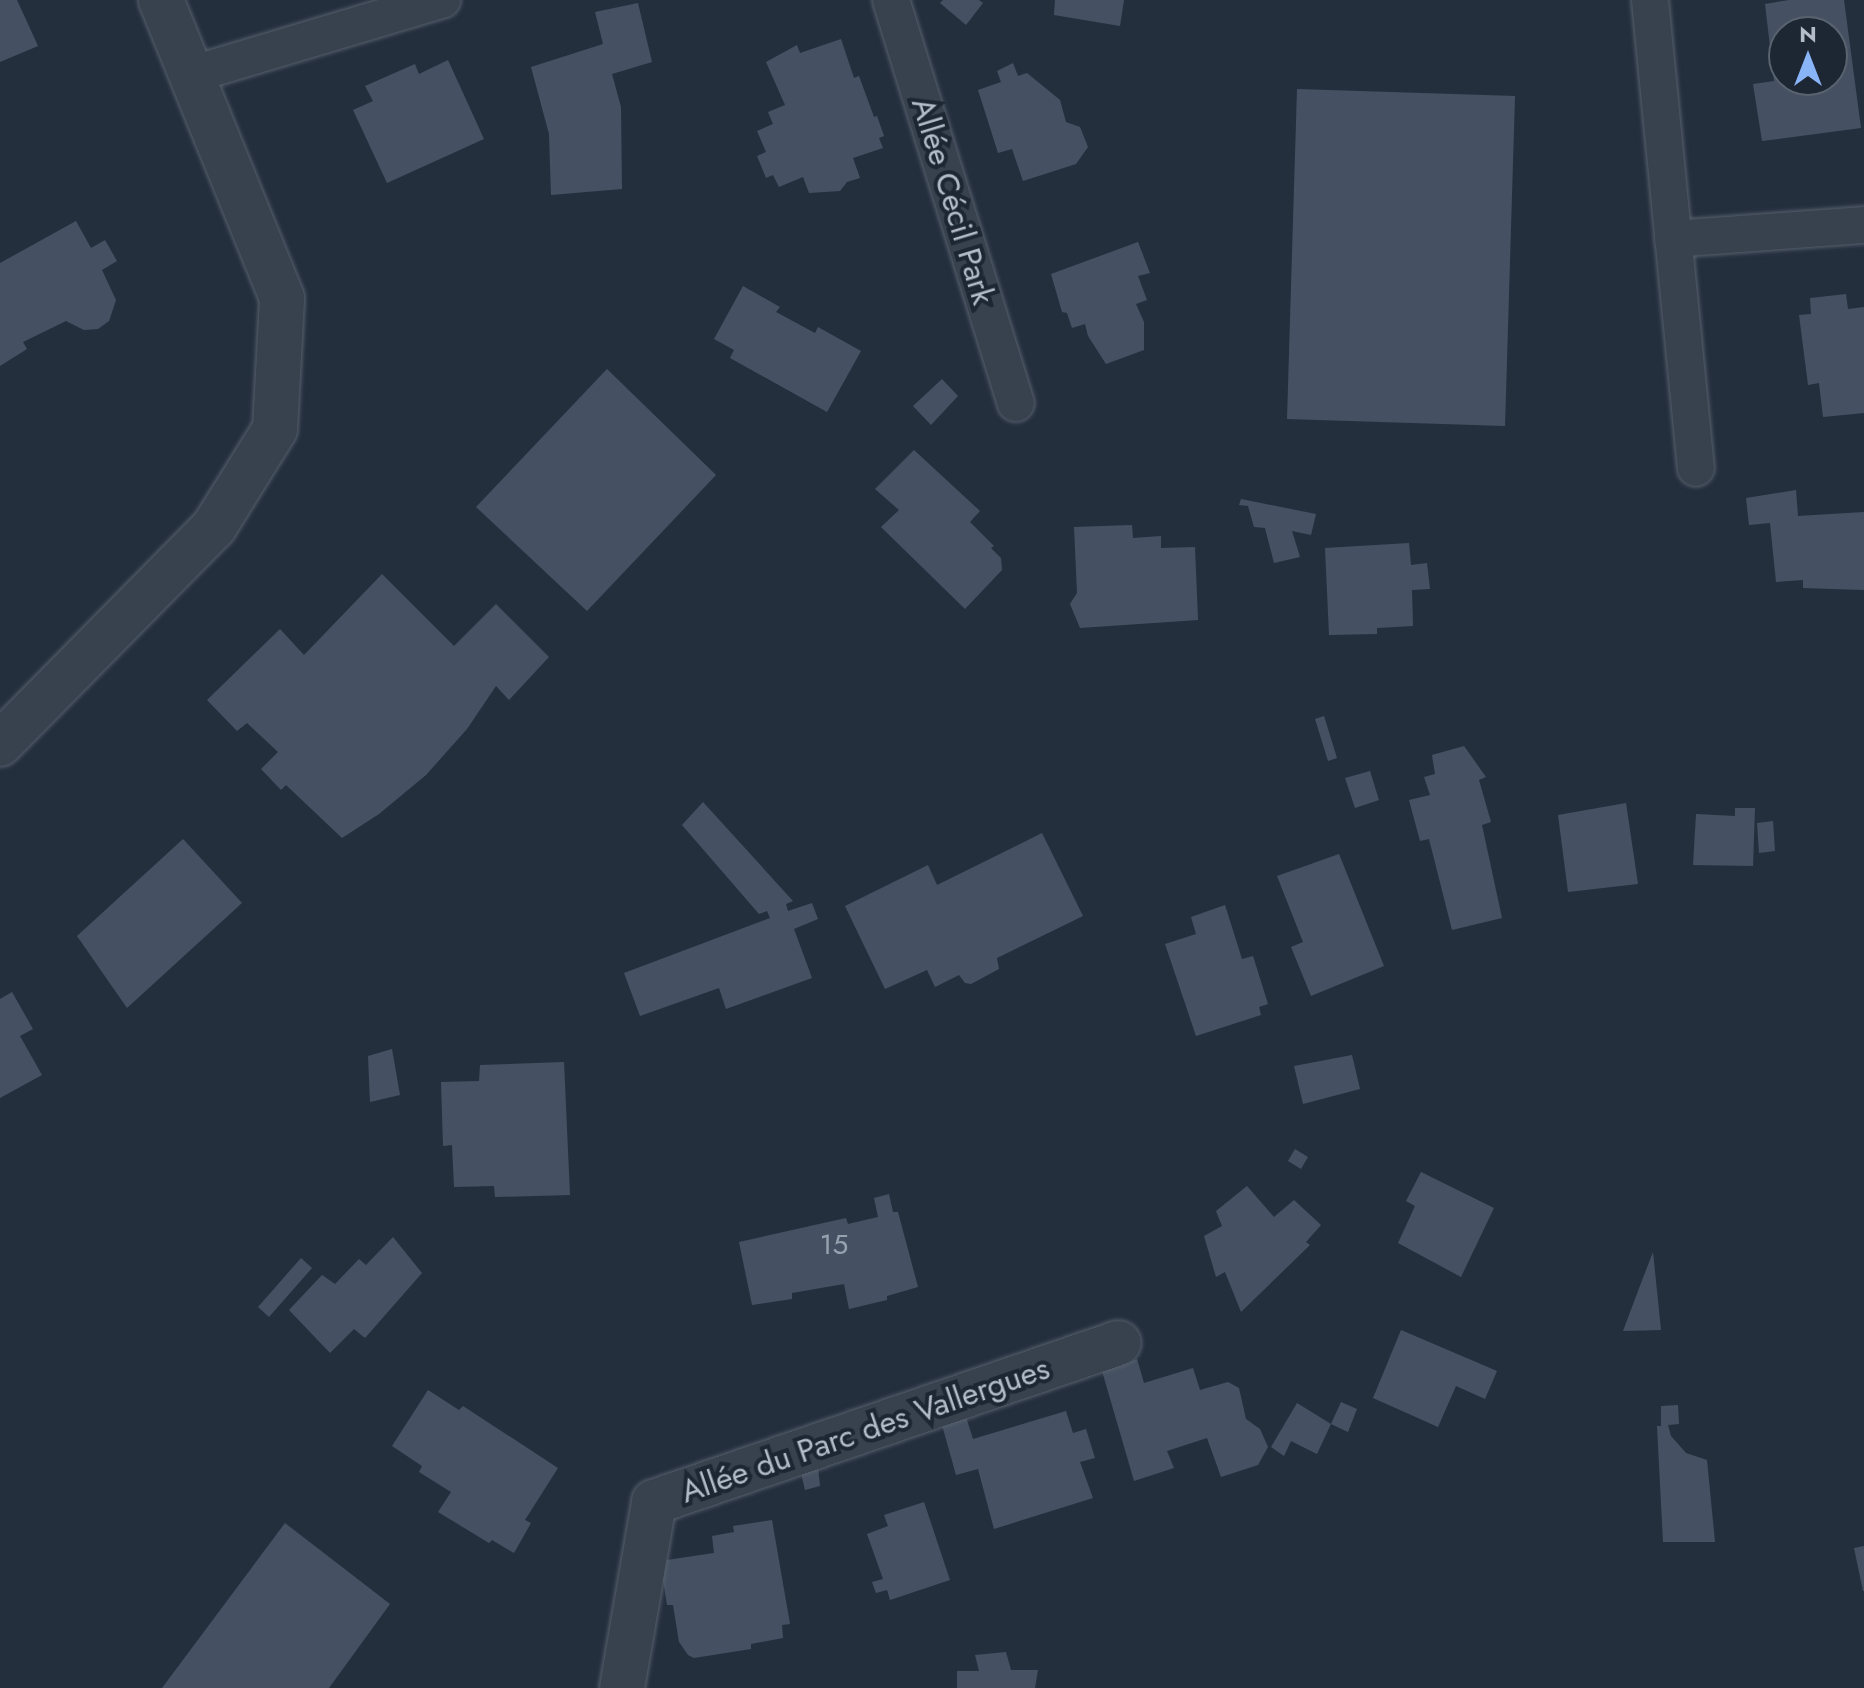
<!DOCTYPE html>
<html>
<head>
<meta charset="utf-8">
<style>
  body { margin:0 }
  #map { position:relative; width:1864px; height:1688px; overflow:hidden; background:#242f3e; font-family:Jost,sans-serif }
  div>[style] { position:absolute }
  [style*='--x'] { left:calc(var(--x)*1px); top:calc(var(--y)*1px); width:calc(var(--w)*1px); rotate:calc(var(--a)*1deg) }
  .building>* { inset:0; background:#455162 }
  .roads { filter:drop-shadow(0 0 2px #565f6c) drop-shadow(0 0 2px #565f6c) }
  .service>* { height:36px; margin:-18px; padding:0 18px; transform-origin:18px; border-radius:18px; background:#38414e }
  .minor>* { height:44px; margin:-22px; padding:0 22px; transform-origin:22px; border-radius:22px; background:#38414e }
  span { translate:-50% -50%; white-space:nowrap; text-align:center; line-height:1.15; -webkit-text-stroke:8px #1d2633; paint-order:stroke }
  .number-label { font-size:28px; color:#98a1af }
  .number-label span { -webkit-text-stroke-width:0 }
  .street-label { font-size:32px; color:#b4bcc9 }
  .north { position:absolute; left:1768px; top:16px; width:80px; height:80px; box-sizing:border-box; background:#1d2633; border:2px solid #59626f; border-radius:50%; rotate:0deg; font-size:22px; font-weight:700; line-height:32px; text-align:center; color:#b4bcc9 }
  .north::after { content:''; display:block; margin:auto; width:28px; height:36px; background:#8ab4f8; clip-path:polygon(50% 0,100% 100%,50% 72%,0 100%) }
</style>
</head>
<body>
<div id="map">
  <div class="building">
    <div style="clip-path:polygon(0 0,17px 0,38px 46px,0 62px)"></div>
    <div style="clip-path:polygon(943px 0,979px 0,983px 3px,966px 25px,940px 3px)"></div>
    <div style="clip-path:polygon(1055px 0,1124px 0,1120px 26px,1054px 15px)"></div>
    <div style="clip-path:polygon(evenodd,1789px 0,1844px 0,1861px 128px,1762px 141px,1753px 84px,1774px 81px,1765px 4px,1789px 0,1784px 32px,1832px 32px,1832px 80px,1784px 80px,1784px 32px)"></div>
    <div style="clip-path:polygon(638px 3px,652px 62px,612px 74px,621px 107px,622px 189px,551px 195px,549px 134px,531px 67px,603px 44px,595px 12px)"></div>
    <div style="clip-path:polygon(841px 39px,854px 78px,859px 76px,874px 117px,877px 116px,884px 136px,879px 138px,883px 148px,853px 158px,860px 178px,847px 182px,840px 191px,809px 193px,803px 177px,779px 187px,773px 175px,766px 178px,757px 156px,766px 152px,757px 131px,773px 124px,768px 112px,785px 105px,766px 62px,797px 45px,800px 53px)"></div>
    <div style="clip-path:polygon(448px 60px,484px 139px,387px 183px,353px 110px,373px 101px,365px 86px,415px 64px,419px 74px)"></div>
    <div style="clip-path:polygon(1013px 63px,1018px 76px,1027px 73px,1060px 100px,1066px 122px,1080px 127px,1088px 147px,1076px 164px,1023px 181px,1012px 149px,998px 153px,978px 90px,1001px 82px,997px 71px)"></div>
    <div style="clip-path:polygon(1297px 89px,1515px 96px,1505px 426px,1287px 419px)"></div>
    <div style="clip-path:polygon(76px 221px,91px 248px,105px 240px,117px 261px,102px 270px,116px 300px,109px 321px,98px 329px,84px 330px,66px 321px,23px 342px,27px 349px,0 366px,0 263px)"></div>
    <div style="clip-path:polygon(1138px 242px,1150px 273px,1138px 276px,1147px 300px,1136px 304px,1144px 322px,1144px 350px,1106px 364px,1088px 336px,1085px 324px,1072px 328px,1067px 313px,1062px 312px,1051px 274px)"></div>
    <div style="clip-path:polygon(743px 286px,780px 307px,776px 312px,815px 333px,818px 327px,861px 351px,827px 412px,730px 358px,734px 350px,714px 339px)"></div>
    <div style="clip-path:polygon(1846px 294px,1848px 309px,1864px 307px,1864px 413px,1823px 417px,1819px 383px,1808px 385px,1799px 315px,1811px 314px,1810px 298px)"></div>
    <div style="clip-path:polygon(607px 369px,716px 475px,587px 611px,476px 507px)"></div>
    <div style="clip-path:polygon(942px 379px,958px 396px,931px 425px,913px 406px)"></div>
    <div style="clip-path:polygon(914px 450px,980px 511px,970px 522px,994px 546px,991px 548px,1001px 558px,1002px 570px,965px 609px,881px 527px,899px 510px,875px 489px)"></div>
    <div style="clip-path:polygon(1796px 490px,1798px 516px,1864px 512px,1864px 590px,1803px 588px,1803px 580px,1776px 582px,1770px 523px,1749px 525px,1746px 498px)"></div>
    <div style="clip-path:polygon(1241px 499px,1316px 514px,1311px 535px,1292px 531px,1300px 557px,1274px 563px,1265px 528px,1254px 527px,1248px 506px,1239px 505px)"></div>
    <div style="clip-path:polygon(1132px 525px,1133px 538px,1161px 536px,1161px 548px,1195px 547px,1198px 620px,1080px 628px,1070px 604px,1077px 593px,1074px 527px)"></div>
    <div style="clip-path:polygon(1409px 543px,1411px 565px,1427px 563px,1430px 589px,1412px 590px,1413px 626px,1377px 628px,1377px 634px,1329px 635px,1325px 548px)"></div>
    <div style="clip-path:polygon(382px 574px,454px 646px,496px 604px,549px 657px,509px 700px,496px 686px,467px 729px,426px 775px,379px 814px,342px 838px,286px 785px,281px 790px,261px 769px,278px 752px,247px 723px,237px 731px,207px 700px,280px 629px,304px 655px)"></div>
    <div style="clip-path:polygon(1324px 716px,1337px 758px,1328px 761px,1315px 719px)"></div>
    <div style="clip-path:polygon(1464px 746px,1486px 777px,1479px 780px,1491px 822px,1482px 825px,1502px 918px,1452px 930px,1429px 839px,1420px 841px,1409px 800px,1430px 795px,1424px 777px,1435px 774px,1432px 755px)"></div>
    <div style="clip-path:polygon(1370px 771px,1379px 800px,1355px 808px,1345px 778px)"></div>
    <div style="clip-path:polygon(703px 802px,793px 901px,786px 904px,788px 911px,812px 903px,818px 919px,794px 929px,812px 978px,726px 1009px,719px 988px,640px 1016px,624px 973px,770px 918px,767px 911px,759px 914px,682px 825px)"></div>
    <div style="clip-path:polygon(1626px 803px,1638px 884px,1568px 892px,1558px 815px)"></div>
    <div style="clip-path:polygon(1735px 808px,1755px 808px,1753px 866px,1693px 865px,1696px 814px,1735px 816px)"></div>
    <div style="clip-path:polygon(1773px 821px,1775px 851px,1759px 853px,1757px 823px)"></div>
    <div style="clip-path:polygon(1042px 833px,1083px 916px,997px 958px,999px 969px,971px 984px,965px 983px,959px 975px,935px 987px,927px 970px,885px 989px,845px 906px,928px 865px,937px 885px)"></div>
    <div style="clip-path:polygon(183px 839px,242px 903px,127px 1008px,77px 936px)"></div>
    <div style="clip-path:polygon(1339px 854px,1384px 966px,1311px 996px,1291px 947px,1303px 942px,1277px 876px)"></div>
    <div style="clip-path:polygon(1225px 905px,1242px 959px,1253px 956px,1268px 1004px,1259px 1007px,1261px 1015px,1196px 1036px,1165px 944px,1196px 934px,1191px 917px)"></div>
    <div style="clip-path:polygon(12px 992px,33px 1029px,20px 1036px,42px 1075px,0 1098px,0 999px)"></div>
    <div style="clip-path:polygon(392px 1049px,400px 1095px,370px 1102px,368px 1056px)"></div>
    <div style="clip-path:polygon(1352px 1055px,1360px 1089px,1303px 1104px,1294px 1066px)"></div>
    <div style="clip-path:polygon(564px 1062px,570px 1195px,495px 1197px,494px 1186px,454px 1187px,452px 1145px,443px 1146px,441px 1082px,479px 1081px,480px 1065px)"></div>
    <div style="clip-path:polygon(1295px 1149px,1308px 1157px,1301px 1169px,1288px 1161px)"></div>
    <div style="clip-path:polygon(1421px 1172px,1494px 1208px,1461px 1277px,1398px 1243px,1415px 1206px,1406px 1201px)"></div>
    <div style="clip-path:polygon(1247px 1186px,1274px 1217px,1294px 1200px,1321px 1225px,1306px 1242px,1310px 1245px,1241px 1312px,1225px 1272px,1216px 1277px,1204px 1236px,1222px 1226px,1216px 1211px)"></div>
    <div style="clip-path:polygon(889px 1194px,893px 1212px,898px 1212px,918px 1287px,887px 1296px,887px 1300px,849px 1309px,844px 1284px,792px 1293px,792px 1299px,752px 1305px,739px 1242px,846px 1218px,848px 1224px,878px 1217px,874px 1198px)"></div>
    <div style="clip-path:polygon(393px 1237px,422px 1273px,365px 1338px,354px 1329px,330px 1353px,289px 1310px,322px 1275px,335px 1284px,359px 1259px,366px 1265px)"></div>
    <div style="clip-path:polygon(1653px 1252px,1661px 1330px,1623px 1331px,1641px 1283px)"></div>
    <div style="clip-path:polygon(301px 1258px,312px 1268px,269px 1317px,258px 1307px)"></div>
    <div style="clip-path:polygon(1401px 1330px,1497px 1371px,1485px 1399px,1456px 1386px,1438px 1427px,1373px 1398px)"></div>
    <div style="clip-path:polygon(1137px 1359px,1144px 1383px,1193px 1368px,1200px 1390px,1228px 1382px,1239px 1388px,1246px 1419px,1260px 1429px,1268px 1447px,1258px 1465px,1221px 1477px,1207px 1438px,1167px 1451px,1174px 1468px,1134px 1481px,1102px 1371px)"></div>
    <div style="clip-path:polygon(428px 1390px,459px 1410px,463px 1406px,558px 1468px,525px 1520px,531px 1523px,514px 1553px,492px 1540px,489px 1543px,438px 1512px,451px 1492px,419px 1472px,422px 1466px,392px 1446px)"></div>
    <div style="clip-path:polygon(1341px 1402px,1357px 1409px,1348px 1432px,1331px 1424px)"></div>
    <div style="clip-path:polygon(1297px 1403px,1331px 1424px,1317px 1454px,1291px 1441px,1284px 1456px,1271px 1447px)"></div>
    <div style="clip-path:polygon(1678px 1405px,1679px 1424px,1668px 1425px,1671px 1436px,1686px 1453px,1707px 1460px,1715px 1542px,1663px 1542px,1657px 1426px,1661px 1426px,1661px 1406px)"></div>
    <div style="clip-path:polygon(1066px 1411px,1073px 1433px,1086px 1429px,1095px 1458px,1080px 1462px,1093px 1498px,994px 1529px,978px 1469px,956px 1475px,942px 1425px,966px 1417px,973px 1439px)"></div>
    <div style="clip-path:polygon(818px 1467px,820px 1486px,805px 1490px,801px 1473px)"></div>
    <div style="clip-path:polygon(924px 1502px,950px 1580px,890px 1600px,887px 1590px,876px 1593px,872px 1582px,883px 1579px,867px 1534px,888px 1526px,884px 1515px)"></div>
    <div style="clip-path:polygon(772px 1520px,790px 1624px,782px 1625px,783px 1638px,751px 1644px,751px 1649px,694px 1658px,688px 1655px,679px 1642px,673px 1605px,667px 1605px,660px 1561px,714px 1553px,712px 1536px,734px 1532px,733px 1526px)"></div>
    <div style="clip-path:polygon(285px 1523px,390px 1604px,329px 1688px,162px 1688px)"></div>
    <div style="clip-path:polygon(1864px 1546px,1864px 1591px,1863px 1591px,1854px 1548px)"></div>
    <div style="clip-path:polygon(1006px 1652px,1011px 1670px,1038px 1670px,1035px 1688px,957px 1688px,957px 1671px,979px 1671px,975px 1655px)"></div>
  </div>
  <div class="roads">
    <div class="service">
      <div style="--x:891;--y:0;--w:422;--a:72.8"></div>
      <div style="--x:1650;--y:0;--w:470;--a:84.4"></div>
      <div style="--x:193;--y:74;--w:260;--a:-16.6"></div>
      <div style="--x:1673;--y:239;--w:192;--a:-4.2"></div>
    </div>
    <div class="minor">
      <div style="--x:0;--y:744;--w:305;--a:-45.4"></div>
      <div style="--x:214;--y:527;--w:115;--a:-58.1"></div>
      <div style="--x:275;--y:429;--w:131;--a:-86.9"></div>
      <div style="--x:282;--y:298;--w:322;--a:-112.1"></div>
      <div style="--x:622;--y:1688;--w:189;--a:-80.2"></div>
      <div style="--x:654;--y:1502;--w:491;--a:-18.9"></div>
    </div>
  </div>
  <div class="number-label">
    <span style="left:834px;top:1245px">15</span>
  </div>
  <div class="street-label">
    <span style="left:953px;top:201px;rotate:73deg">Allée Cécil Park</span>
    <span style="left:865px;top:1430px;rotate:-19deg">Allée du Parc des Vallergues</span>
  </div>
  <div class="north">N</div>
</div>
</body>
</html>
